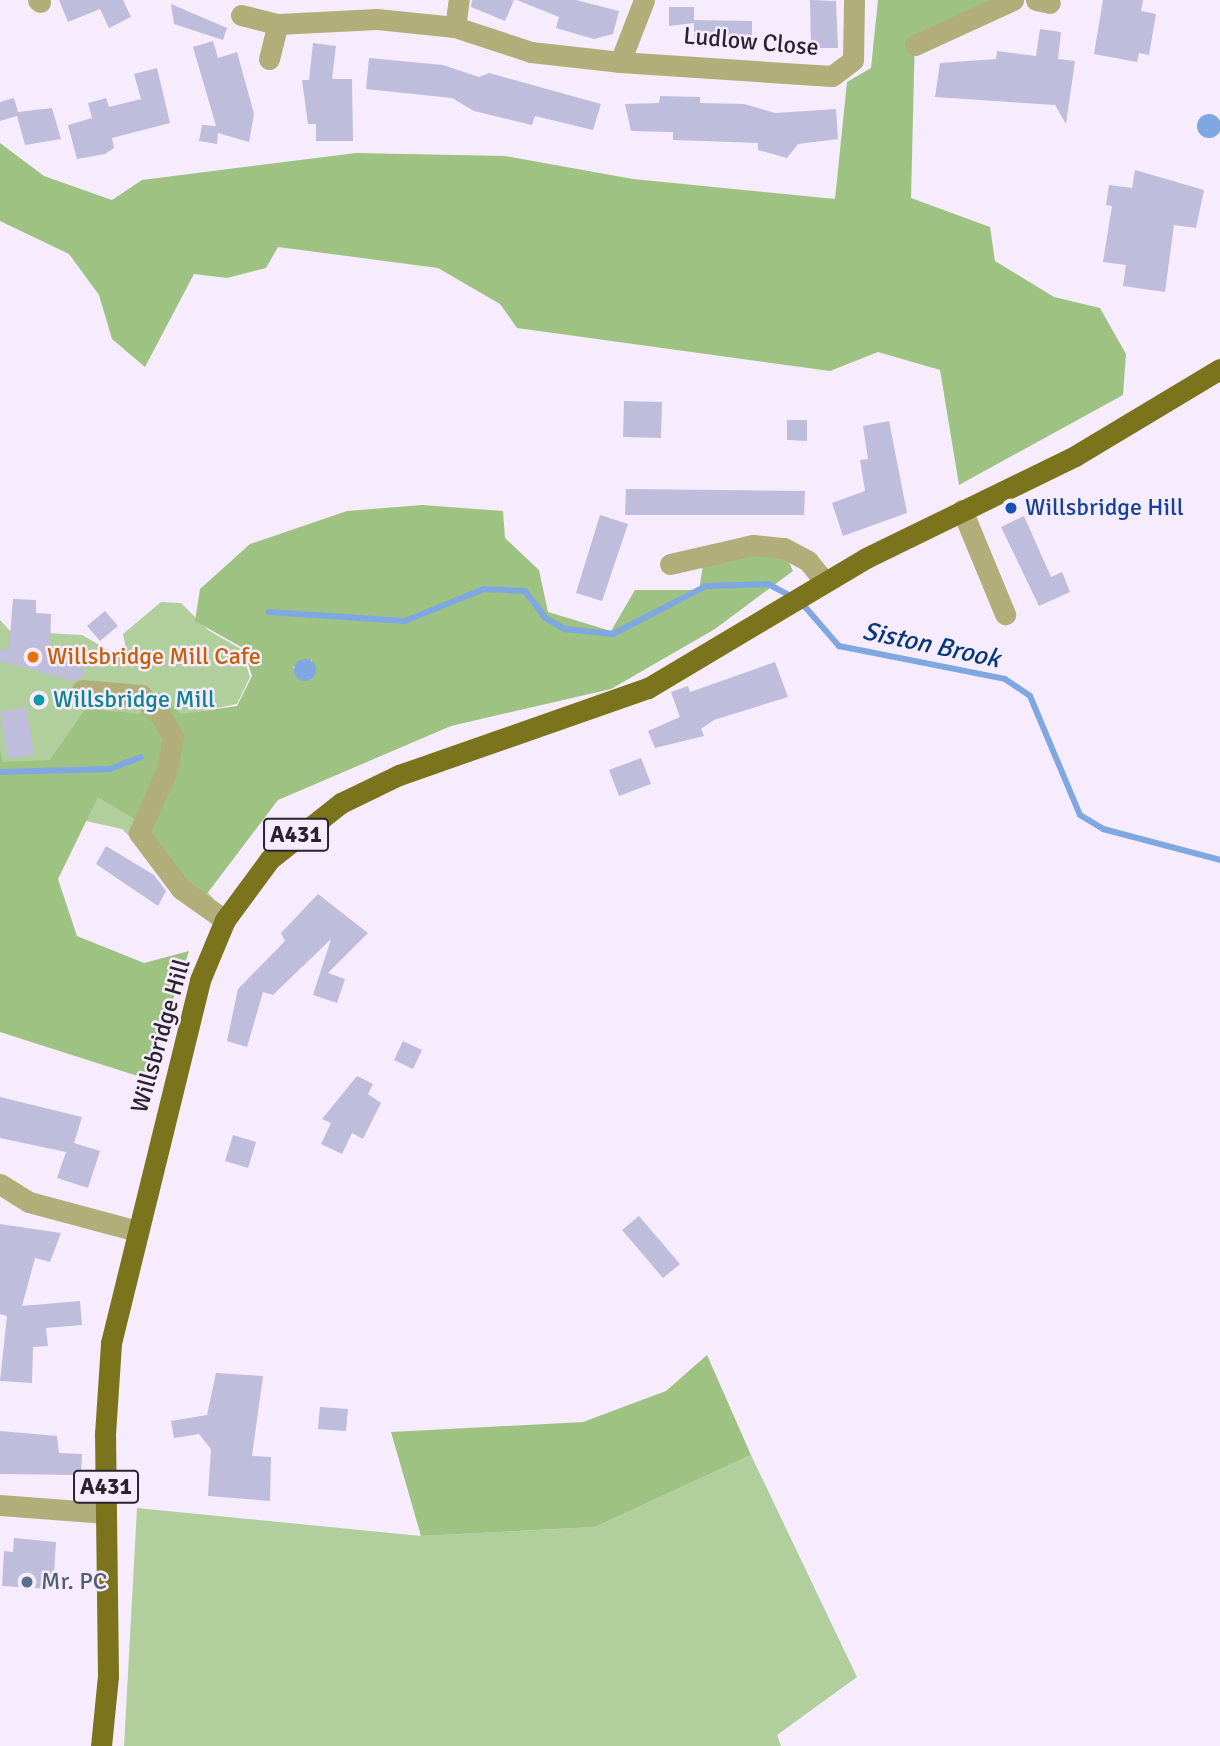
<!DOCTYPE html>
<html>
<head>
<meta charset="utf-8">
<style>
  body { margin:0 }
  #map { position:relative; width:1220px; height:1746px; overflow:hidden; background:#f7ecfd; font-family:Signika,sans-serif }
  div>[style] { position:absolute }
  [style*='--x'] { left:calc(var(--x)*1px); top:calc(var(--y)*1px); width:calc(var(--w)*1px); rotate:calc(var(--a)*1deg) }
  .green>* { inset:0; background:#b1cf9c }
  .forest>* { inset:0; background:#9dc282 }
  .water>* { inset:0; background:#7fa7e1 }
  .round { border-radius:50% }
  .stream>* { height:6px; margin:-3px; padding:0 3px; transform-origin:3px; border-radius:3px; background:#7fa7e1 }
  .building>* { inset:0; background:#bebddb }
  .minor>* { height:21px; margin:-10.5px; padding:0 10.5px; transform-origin:10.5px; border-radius:10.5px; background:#b1ae7a }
  .primary>* { height:21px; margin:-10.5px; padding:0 10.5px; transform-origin:10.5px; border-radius:10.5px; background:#7b741c }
  .dots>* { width:19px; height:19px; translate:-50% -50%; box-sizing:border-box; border:4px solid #f7ecfd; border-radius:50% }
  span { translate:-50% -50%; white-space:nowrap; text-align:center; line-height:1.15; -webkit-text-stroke:5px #f7ecfd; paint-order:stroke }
  .shield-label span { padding:2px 5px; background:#f7ecfd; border:2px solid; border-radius:5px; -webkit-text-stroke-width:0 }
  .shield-label { font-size:23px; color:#2a232d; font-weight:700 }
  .street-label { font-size:24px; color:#2a232d }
  .transit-label { font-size:24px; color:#164399 }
  .left { translate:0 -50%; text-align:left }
  .food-label { font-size:24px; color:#c56008 }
  .culture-label { font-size:24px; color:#0d838f }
  .service-label { font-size:24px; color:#4e5e75 }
  .water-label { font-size:26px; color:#04387b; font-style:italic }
</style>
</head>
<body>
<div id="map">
  <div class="green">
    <div style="clip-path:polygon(161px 602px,181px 603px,208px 630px,241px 649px,250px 677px,237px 704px,192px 713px,209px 734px,172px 854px,214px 899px,206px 914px,122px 829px,0 802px,0 620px,10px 631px,82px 635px,129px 662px,123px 634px)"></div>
    <div style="clip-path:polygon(751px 1455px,857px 1677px,777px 1735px,781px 1746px,124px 1746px,137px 1508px,421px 1536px,595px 1527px)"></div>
  </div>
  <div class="forest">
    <div style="clip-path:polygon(878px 0,991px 0,915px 35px,911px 198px,990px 227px,995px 261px,1054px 297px,1100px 308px,1126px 354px,1123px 395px,959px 485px,940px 370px,878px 352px,830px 371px,517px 328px,500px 304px,438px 268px,278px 247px,266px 268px,227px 278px,194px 274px,145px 367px,112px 339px,99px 295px,69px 254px,0 221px,0 143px,44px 176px,112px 200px,142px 180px,356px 153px,505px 156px,633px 179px,835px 199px,847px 82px,871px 68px)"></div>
    <div style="clip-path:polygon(evenodd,422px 505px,503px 511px,505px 538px,539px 570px,548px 612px,611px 631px,635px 590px,699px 590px,704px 559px,785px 553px,793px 571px,715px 629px,611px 689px,451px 726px,278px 800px,206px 895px,165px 871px,136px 820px,98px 797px,58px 879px,77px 936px,144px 963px,189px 951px,147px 1079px,0 1032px,0 750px,3px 762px,50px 760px,86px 708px,139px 714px,159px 692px,181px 714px,237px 706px,252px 676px,243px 648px,195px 621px,200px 589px,250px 544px,347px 511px,422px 505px,312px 660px,311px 680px,301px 679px,293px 667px,312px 660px)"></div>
    <div style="clip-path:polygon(707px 1355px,751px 1455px,595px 1527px,421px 1536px,391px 1432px,583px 1422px,666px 1391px)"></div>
  </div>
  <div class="water">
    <div class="round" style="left:1197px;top:114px;width:24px;height:24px"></div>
    <div class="round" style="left:294px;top:659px;width:22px;height:22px"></div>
  </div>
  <div class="stream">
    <div style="--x:800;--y:601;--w:60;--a:49.1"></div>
    <div style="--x:839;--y:646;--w:169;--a:11.2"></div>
    <div style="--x:1005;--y:679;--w:30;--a:34"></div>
    <div style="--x:1030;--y:696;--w:129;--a:67.2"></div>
    <div style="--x:1080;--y:815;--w:27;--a:31"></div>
    <div style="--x:1103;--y:829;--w:121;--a:14.8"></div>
    <div style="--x:269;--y:612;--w:136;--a:3.8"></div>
    <div style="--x:405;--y:621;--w:85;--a:-22.1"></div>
    <div style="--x:484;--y:589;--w:41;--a:2.8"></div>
    <div style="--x:525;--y:591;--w:34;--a:53"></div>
    <div style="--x:545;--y:618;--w:23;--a:29"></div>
    <div style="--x:565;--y:629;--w:48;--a:5.9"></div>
    <div style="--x:613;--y:634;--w:105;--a:-27.3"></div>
    <div style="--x:706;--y:586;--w:62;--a:-1.8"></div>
    <div style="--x:768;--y:584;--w:26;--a:28"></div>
    <div style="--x:0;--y:772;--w:110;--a:-1.6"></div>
    <div style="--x:110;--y:769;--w:33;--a:-21"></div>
  </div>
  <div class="building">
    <div style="clip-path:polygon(59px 0,123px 0,131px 17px,109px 28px,100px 9px,68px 22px)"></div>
    <div style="clip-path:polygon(472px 0,514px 0,505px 21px,471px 7px)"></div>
    <div style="clip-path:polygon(517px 0,576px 0,619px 11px,613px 34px,594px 39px,556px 28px,559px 17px)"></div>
    <div style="clip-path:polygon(810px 0,836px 1px,838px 48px,811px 48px)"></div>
    <div style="clip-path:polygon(1103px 0,1143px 0,1141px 11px,1156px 14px,1149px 55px,1139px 53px,1137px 62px,1094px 54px)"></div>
    <div style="clip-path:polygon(171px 4px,227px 28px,223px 40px,174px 24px)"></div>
    <div style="clip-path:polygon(669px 7px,694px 7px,694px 20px,752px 21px,752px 49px,694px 44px,694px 23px,669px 26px)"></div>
    <div style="clip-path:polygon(1040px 29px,1061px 32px,1058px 59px,1075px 61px,1066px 124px,1055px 105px,935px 97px,940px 63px,996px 59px,997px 51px,1036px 56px)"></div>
    <div style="clip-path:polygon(213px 41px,218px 58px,237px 52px,254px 114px,249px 142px,218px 133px,217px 144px,199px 141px,202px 125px,216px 126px,193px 47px)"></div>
    <div style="clip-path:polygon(313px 43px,336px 46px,332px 79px,352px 79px,353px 141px,316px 141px,316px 124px,308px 124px,302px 80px,309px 80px)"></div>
    <div style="clip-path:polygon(369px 58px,443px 65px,479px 77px,489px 73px,601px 104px,593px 130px,535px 116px,532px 125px,474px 111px,452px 98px,366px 89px)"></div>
    <div style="clip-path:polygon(157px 68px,170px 123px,112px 138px,114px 148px,105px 154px,77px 159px,68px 125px,92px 118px,88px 103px,106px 98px,109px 107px,141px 99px,134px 74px)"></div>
    <div style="clip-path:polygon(660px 96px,700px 97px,700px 103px,744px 104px,775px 113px,836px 109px,838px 139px,798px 144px,787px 158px,758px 150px,758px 143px,673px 140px,673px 132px,631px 131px,625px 104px,659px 103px)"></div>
    <div style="clip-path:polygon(14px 98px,18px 112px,52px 108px,61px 139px,25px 145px,17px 116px,0 121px,0 102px)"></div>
    <div style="clip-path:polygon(1135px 170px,1204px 190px,1196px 228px,1174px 225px,1165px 292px,1123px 286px,1126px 265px,1103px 262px,1112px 206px,1106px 205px,1109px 185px,1132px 188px)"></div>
    <div style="clip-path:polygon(624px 401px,662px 402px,661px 438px,623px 437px)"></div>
    <div style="clip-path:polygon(787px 420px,807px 420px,807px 441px,787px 440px)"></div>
    <div style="clip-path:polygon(889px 421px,907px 513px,843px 536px,832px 503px,865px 491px,860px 460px,868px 459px,863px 426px)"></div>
    <div style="clip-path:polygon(626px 489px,805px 491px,804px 515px,625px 515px)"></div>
    <div style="clip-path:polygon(600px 515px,628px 524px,602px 601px,576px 593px)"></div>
    <div style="clip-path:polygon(1024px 516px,1051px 577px,1062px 572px,1070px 592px,1039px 606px,1001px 527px)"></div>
    <div style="clip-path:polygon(13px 599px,36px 600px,36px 613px,51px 614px,50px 657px,62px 646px,88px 651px,83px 677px,73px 681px,0 661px,0 650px,9px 649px)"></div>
    <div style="clip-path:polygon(105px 611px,118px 626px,100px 641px,87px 626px)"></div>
    <div style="clip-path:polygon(775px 662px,788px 697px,714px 720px,701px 729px,704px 736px,655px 748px,648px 731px,680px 717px,671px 692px,688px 686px,690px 692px)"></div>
    <div style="clip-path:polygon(26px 707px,34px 754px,8px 759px,0 712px)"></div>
    <div style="clip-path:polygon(641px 758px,651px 784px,619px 796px,609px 770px)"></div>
    <div style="clip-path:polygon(106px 846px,154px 875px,166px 891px,158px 906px,96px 864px)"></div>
    <div style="clip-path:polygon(318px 894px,368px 933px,328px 973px,345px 979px,337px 1003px,313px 995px,331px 939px,273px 995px,263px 992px,247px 1047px,227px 1041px,238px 989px,285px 941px,281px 933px)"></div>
    <div style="clip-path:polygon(403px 1041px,422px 1050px,413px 1069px,394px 1060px)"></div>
    <div style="clip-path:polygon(357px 1076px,373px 1084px,368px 1094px,381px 1103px,363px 1139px,352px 1133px,342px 1154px,321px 1144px,331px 1123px,322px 1119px)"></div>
    <div style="clip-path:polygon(0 1097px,82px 1117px,74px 1143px,100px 1151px,88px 1188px,57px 1178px,66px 1152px,0 1138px)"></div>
    <div style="clip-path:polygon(233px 1135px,256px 1142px,248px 1168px,225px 1161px)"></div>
    <div style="clip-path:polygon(639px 1216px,680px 1264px,663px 1278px,622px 1230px)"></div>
    <div style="clip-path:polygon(0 1224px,61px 1233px,50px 1262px,35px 1258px,22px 1306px,80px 1301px,82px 1325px,46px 1328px,48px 1346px,33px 1347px,32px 1383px,0 1381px,7px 1316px,0 1314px)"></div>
    <div style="clip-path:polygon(216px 1373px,263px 1376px,252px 1456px,271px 1457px,270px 1501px,208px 1496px,211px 1449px,199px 1434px,174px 1438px,171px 1421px,207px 1415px)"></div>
    <div style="clip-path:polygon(320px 1407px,348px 1409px,346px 1431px,318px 1429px)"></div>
    <div style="clip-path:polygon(0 1431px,57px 1436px,59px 1453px,82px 1454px,81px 1475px,0 1474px)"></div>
    <div style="clip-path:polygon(14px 1538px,56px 1542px,53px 1589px,2px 1586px,4px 1551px,13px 1552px)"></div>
  </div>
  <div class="minor">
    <div style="--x:38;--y:0;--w:3;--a:45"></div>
    <div style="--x:1036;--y:0;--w:14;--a:12"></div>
    <div style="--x:241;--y:15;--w:38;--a:14"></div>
    <div style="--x:278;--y:24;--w:99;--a:-2.9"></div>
    <div style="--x:377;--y:19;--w:78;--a:5.9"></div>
    <div style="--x:455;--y:27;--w:80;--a:18.2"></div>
    <div style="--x:531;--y:52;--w:90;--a:6.4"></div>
    <div style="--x:620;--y:62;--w:66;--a:-68.8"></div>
    <div style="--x:455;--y:27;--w:27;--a:-82"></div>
    <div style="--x:915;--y:45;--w:108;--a:-24.7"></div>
    <div style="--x:269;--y:59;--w:36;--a:-76"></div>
    <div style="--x:620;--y:62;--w:212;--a:3.8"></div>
    <div style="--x:832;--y:76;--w:26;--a:-37"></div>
    <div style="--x:853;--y:60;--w:60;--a:-89"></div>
    <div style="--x:962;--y:510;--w:113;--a:67.5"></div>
    <div style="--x:670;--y:564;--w:85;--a:-12.9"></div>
    <div style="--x:753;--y:545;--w:31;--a:6"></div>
    <div style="--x:784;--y:548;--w:27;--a:28"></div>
    <div style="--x:808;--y:561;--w:27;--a:51"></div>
    <div style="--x:82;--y:690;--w:59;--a:4.8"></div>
    <div style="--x:141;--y:695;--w:29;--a:46"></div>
    <div style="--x:161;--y:716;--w:24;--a:60"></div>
    <div style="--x:173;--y:737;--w:34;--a:100"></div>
    <div style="--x:167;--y:770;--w:69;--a:114"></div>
    <div style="--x:139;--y:833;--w:70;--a:53.1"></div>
    <div style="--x:181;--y:889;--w:54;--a:35.2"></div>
    <div style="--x:0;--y:1184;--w:34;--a:32"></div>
    <div style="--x:29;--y:1202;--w:112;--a:15"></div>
    <div style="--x:0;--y:1505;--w:106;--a:4.3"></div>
  </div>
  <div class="primary">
    <div style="--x:101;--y:1746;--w:70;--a:-84.3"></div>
    <div style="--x:108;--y:1676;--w:242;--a:-90.7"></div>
    <div style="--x:105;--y:1434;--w:91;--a:-86.2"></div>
    <div style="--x:111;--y:1343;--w:374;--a:-76.2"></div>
    <div style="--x:200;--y:980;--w:65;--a:-67.4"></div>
    <div style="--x:225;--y:920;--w:76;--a:-53.6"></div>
    <div style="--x:270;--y:859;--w:90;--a:-38.3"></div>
    <div style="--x:341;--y:803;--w:64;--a:-25.8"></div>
    <div style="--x:399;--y:775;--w:264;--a:-19.3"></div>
    <div style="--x:648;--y:688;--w:254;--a:-30.8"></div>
    <div style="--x:866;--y:558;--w:233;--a:-26"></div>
    <div style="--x:1075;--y:456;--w:169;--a:-31"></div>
  </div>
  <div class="dots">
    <div style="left:1011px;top:508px;background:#1a4fb4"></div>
    <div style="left:33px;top:657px;background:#e8710a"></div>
    <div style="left:39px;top:700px;background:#0f9aa8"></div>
    <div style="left:27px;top:1582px;background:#5c6f8a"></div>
  </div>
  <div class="shield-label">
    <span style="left:296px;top:835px">A431</span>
    <span style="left:106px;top:1487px">A431</span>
  </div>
  <div class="street-label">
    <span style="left:751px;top:42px;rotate:5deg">Ludlow Close</span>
    <span style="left:161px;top:1036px;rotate:-74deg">Willsbridge Hill</span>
  </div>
  <div class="transit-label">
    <span class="left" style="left:1025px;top:508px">Willsbridge Hill</span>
  </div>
  <div class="food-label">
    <span class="left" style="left:47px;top:657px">Willsbridge Mill Cafe</span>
  </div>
  <div class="culture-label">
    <span class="left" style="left:53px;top:700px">Willsbridge Mill</span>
  </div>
  <div class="service-label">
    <span class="left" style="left:41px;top:1582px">Mr. PC</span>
  </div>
  <div class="water-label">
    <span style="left:931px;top:646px;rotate:12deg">Siston Brook</span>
  </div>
</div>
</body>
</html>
